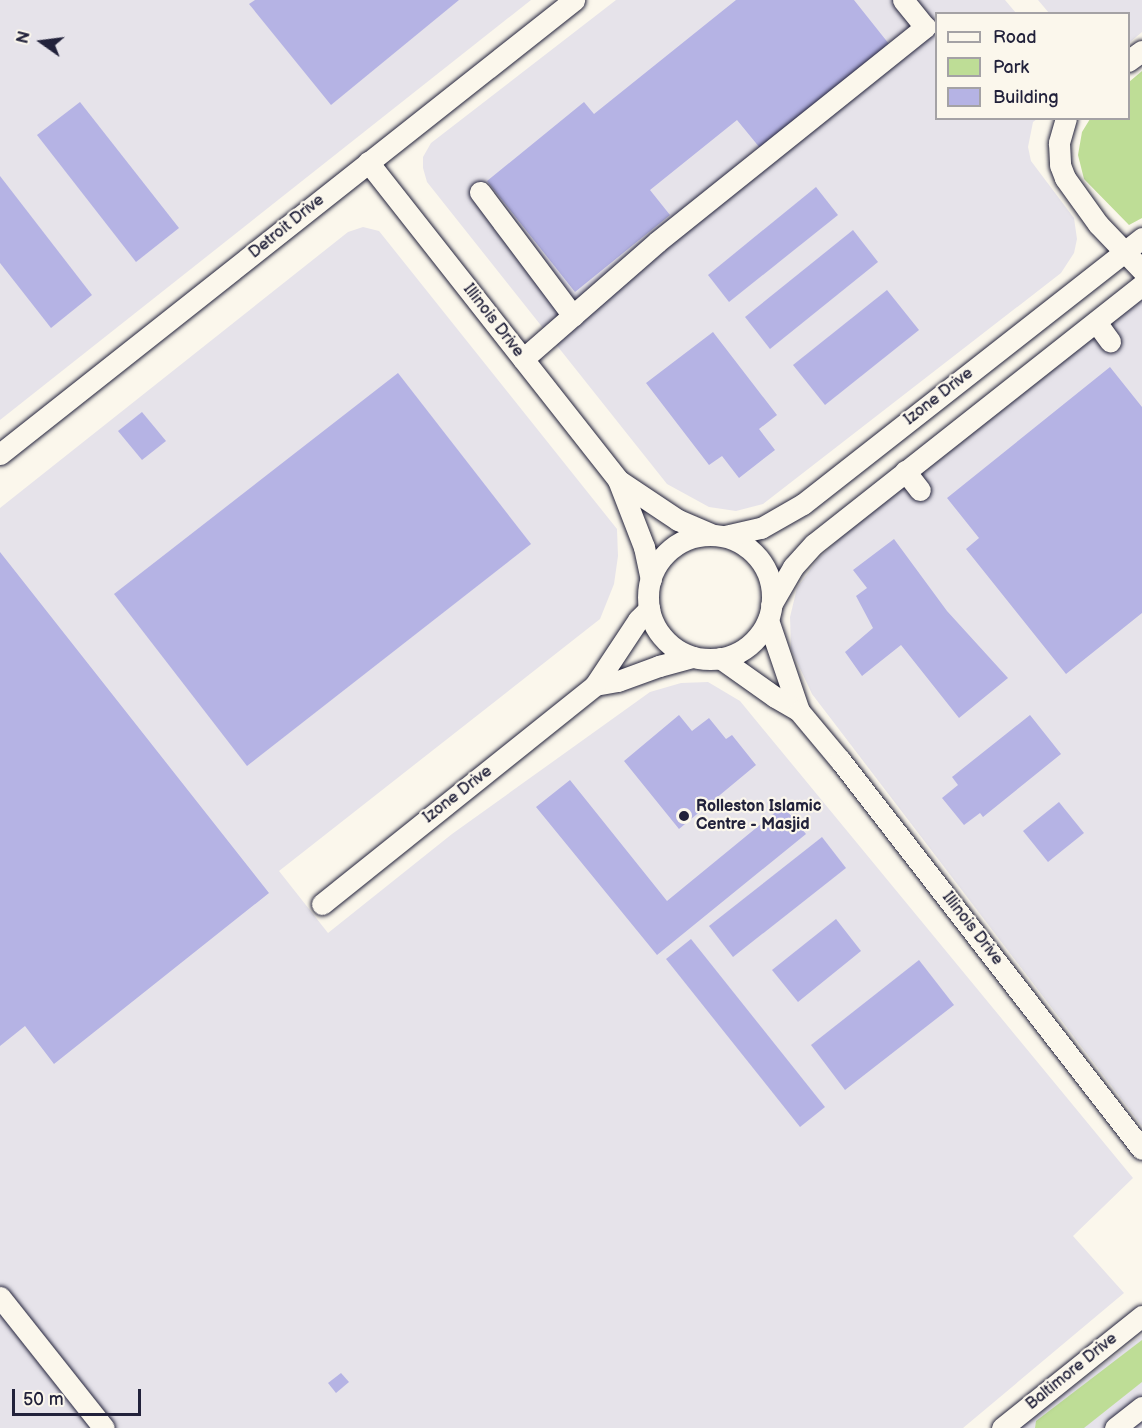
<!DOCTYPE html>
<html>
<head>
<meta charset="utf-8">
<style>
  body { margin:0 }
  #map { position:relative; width:1142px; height:1428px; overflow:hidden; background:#fbf7ec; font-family:"Balsamiq Sans",sans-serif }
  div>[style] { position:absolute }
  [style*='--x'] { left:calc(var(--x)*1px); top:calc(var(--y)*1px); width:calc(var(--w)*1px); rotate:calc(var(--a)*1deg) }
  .built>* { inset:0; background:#e6e3ea }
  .green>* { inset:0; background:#bedd96 }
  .building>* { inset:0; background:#b5b3e4 }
  .roads { filter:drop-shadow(0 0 2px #22223b) drop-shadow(0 0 2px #22223b) }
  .minor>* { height:21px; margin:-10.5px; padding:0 10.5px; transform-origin:10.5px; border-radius:10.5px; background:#fbf7ec }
  .minor>.ring { margin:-10.5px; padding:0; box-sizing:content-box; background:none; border:21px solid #fbf7ec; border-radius:50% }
  .dots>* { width:16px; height:16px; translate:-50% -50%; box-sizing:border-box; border:3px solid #fbf7ec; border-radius:50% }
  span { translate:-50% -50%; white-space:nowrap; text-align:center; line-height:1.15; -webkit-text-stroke:4.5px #fbf7ec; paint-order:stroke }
  .street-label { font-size:16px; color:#22223b }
  .poi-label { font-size:16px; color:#22223b; font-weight:700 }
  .left { translate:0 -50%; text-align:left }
  .legend { position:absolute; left:935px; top:12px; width:195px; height:108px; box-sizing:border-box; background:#fbf7ec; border:2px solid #a4a2a5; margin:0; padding:8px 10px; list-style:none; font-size:18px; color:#22223b }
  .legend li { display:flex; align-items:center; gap:12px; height:30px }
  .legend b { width:30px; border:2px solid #a4a2a5 }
  .north { position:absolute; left:12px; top:12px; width:60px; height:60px; -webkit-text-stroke:4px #fbf7ec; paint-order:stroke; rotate:284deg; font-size:16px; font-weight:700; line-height:24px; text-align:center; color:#22223b }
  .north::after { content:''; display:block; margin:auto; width:21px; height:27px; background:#22223b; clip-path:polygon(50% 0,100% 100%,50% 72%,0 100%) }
  .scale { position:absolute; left:12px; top:1389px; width:129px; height:27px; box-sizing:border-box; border:3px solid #22223b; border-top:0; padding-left:8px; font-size:18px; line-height:21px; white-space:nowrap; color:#22223b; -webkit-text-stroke:4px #fbf7ec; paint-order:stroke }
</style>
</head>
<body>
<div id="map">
  <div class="built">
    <div style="clip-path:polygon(0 0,531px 0,0 420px)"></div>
    <div style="clip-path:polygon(616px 0,1005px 0,1016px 13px,936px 14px,936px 118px,1037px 119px,1033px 122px,1028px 147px,1031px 161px,1074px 218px,1077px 239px,1074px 253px,1061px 273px,763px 504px,736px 511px,709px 507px,667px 484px,427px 182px,423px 168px,423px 157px,431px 143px)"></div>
    <div style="clip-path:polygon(1038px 0,1142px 0,1142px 32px,1129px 43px,1128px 14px,1049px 13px)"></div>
    <div style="clip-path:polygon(363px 227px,379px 231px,617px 529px,618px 556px,614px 584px,600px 619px,279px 871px,328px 933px,452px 834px,650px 692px,681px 683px,708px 682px,740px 701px,1133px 1178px,1073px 1236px,1124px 1293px,963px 1428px,0 1428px,0 508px,348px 232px)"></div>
    <div style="clip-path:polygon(1142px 298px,1142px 1126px,812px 694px,791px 649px,790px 617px,797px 588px,818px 559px,873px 507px)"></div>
    <div style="clip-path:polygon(1142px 1335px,1142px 1428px,1019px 1428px)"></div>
  </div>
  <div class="green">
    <div style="clip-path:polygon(1142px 71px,1142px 218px,1129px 225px,1084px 179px,1078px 155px,1082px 132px,1090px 119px,1128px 118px,1129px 82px)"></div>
    <div style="clip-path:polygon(1142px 1340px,1142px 1382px,1084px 1428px,1035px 1428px,1036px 1421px)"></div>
  </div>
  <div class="building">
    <div style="clip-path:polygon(255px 0,459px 0,331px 105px,249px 4px)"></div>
    <div style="clip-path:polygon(736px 0,854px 0,889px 44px,760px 148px,737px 120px,650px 190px,670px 215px,575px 292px,487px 181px,584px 102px,594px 114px)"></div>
    <div style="clip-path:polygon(80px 102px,179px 228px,136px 262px,37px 135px)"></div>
    <div style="clip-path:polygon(0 176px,92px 295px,51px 328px,0 263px)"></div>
    <div style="clip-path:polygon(816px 187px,838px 215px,729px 302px,708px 275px)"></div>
    <div style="clip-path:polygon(853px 230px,878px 262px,770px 349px,745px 317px)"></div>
    <div style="clip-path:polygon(887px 290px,919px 330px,825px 405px,793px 365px)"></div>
    <div style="clip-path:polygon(713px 332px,777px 415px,759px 429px,775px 450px,739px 478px,722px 456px,709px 465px,646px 383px)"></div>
    <div style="clip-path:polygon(1110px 367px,1142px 407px,1142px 613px,1066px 674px,966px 549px,979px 538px,947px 498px)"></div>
    <div style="clip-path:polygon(398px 373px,531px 544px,247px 766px,114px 594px)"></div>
    <div style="clip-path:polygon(142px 412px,166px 441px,142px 460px,118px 431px)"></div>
    <div style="clip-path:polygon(894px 539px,947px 611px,1008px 678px,959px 718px,901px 645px,862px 676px,845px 652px,873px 628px,856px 596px,867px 588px,853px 570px)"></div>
    <div style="clip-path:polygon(0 552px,269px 893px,54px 1064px,25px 1026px,0 1046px)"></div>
    <div style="clip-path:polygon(679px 715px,692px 731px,709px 718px,726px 739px,732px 735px,756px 765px,679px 829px,624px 761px)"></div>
    <div style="clip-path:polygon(1030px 715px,1061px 754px,983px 817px,980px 813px,964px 825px,942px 798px,958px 785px,952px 777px)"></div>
    <div style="clip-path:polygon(570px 780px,667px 901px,783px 806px,806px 834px,657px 955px,536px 807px)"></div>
    <div style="clip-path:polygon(1059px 802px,1084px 833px,1048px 862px,1023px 831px)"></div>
    <div style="clip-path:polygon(822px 837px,846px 868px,733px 957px,709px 926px)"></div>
    <div style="clip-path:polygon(836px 919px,861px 951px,798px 1002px,772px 970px)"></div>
    <div style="clip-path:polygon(691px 939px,825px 1107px,800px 1127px,666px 959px)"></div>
    <div style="clip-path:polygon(919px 960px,954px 1005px,845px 1090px,811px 1045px)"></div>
    <div style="clip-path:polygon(341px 1373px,349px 1382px,336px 1393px,328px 1383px)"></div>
  </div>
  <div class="roads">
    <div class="minor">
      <div style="--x:1128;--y:61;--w:17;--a:-36"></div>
      <div style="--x:1066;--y:118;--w:26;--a:106"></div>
      <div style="--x:1059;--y:143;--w:22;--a:87"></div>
      <div style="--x:1060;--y:165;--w:14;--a:69"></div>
      <div style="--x:1065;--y:178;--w:57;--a:54.3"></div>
      <div style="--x:1098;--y:224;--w:64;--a:46.3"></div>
      <div style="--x:368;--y:162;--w:405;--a:51.8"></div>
      <div style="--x:618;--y:480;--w:72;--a:33.7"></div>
      <div style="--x:678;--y:520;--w:38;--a:23"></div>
      <div style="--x:480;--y:192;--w:155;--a:53.1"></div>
      <div style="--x:1096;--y:322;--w:24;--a:54"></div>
      <div style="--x:523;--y:359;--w:178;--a:-41.1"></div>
      <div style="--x:657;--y:242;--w:344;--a:-38.7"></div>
      <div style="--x:925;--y:27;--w:35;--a:-129"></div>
      <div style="--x:0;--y:454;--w:732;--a:-38.34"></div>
      <div style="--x:905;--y:471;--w:24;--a:52"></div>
      <div style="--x:618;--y:480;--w:72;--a:68.8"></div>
      <div style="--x:644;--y:547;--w:33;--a:78"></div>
      <div class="ring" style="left:648px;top:535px;width:103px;height:103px"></div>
      <div style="--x:725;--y:536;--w:37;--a:-13"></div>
      <div style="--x:761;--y:528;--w:48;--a:-29.7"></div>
      <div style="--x:803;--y:504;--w:431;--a:-38.1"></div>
      <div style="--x:771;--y:605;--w:44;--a:-59.9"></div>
      <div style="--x:793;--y:567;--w:31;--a:-48"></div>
      <div style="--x:814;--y:544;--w:418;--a:-38.3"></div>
      <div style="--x:768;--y:620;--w:96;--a:71.2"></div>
      <div style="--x:720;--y:658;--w:67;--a:35.3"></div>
      <div style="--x:775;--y:697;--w:28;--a:30"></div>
      <div style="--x:799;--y:711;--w:64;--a:50.1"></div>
      <div style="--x:840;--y:760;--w:492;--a:52.2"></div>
      <div style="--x:595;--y:685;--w:23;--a:-10"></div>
      <div style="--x:618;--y:681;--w:44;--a:-20.1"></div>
      <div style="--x:659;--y:666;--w:35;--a:-15"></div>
      <div style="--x:322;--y:904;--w:350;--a:-38.7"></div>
      <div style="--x:595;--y:685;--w:78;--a:-56.5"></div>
      <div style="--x:638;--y:620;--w:16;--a:-45"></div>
      <div style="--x:0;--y:1297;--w:167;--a:51.6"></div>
      <div style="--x:1002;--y:1428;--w:179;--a:-38.7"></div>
      <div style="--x:1115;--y:1428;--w:34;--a:-38"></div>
    </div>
  </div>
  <div class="dots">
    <div style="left:684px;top:816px;background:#22223b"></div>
  </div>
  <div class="street-label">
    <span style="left:287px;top:227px;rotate:-39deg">Detroit Drive</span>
    <span style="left:493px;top:321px;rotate:52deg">Illinois Drive</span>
    <span style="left:939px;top:397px;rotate:-38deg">Izone Drive</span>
    <span style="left:458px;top:795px;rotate:-38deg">Izone Drive</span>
    <span style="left:972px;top:929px;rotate:52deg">Illinois Drive</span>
    <span style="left:1072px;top:1372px;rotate:-39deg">Baltimore Drive</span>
  </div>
  <div class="poi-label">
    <span class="left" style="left:696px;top:816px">Rolleston Islamic<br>Centre - Masjid</span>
  </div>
  <ul class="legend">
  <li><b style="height:8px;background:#fbf7ec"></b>Road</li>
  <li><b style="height:16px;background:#bedd96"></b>Park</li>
  <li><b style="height:16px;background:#b5b3e4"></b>Building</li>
  </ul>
  <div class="north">N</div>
  <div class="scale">50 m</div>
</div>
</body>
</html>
